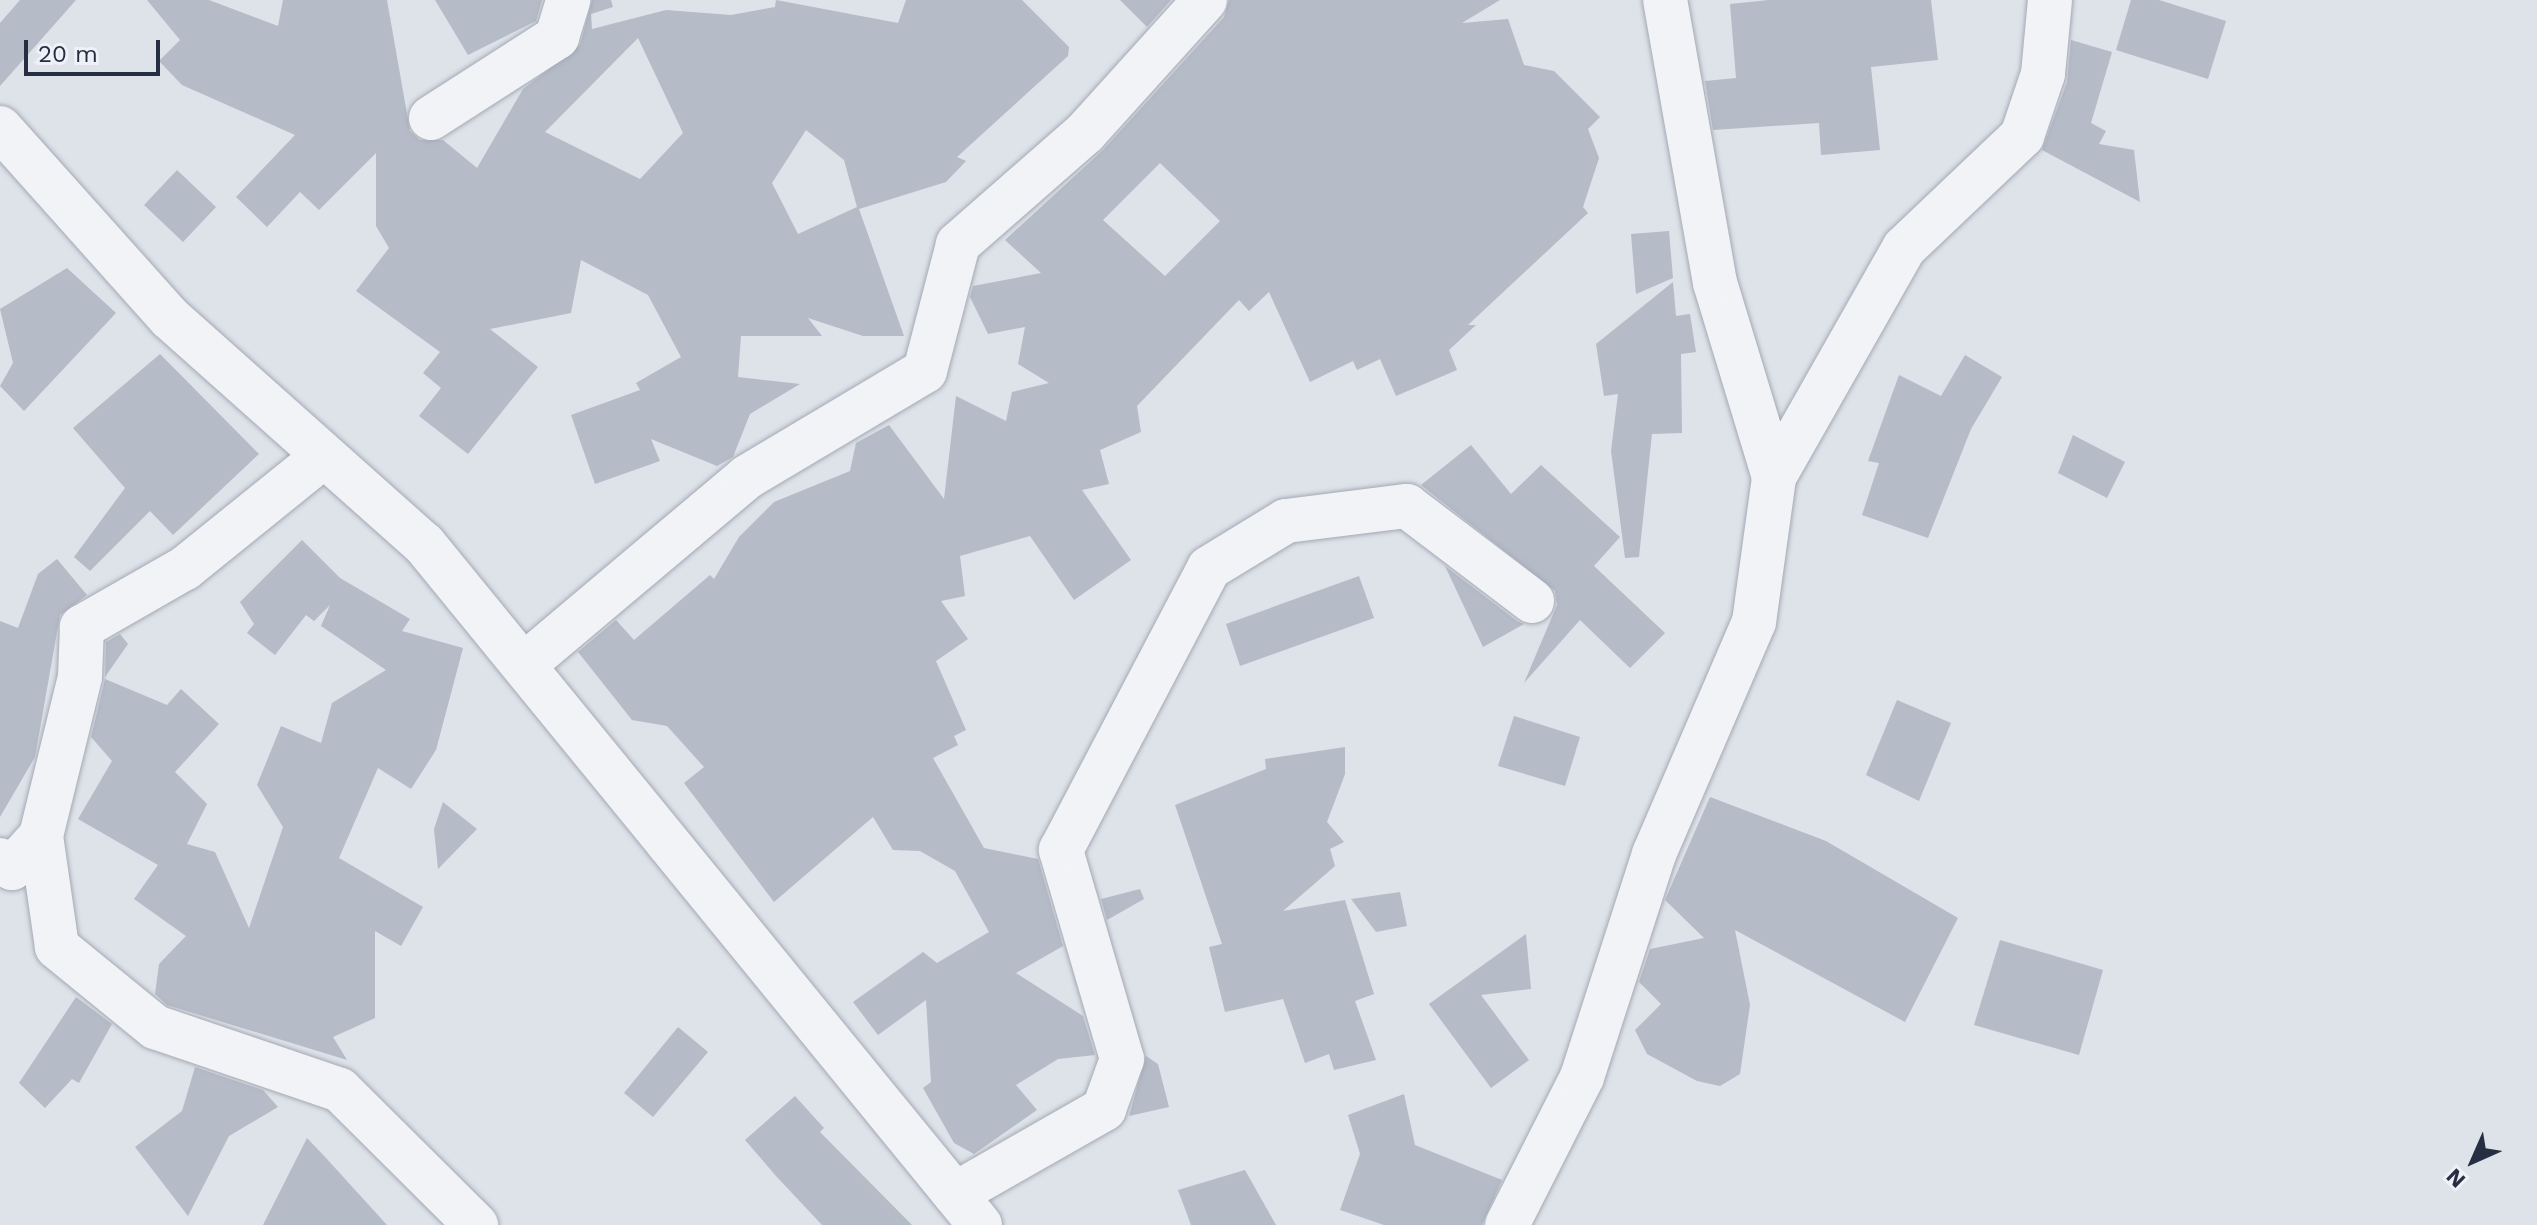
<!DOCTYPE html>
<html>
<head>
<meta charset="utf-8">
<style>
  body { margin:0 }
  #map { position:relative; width:2537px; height:1225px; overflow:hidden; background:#dee2e9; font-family:"Work Sans",sans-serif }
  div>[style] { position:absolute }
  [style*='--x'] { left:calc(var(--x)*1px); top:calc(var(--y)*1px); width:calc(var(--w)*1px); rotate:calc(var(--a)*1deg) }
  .building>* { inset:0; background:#b5bbc7 }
  .roads { filter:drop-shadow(0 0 2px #a3a9b4) drop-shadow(0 0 2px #a3a9b4) }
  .minor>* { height:44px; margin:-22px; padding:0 22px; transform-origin:22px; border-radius:22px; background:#f2f3f7 }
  span { translate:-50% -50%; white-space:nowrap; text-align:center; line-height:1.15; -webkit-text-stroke:6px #eef1f7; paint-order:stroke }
  .north { position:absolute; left:2433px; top:1121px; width:80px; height:80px; -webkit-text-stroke:6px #eef1f7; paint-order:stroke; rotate:225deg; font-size:22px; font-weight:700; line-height:32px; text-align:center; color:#262f42 }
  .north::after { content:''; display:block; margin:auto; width:28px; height:36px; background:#262f42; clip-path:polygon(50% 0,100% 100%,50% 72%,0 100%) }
  .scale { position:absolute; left:24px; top:40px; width:136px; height:36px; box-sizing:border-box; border:4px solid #262f42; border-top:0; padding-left:10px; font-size:24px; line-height:28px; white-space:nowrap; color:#262f42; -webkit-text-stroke:6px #eef1f7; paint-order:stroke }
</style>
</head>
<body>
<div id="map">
  <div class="building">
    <div style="clip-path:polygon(20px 0,76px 0,0 86px,0 23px)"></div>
    <div style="clip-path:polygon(evenodd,147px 0,209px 0,278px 26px,283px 0,387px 0,410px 131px,420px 140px,443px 140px,477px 168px,523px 89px,580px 45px,592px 0,611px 0,613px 7px,591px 14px,592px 29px,666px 10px,731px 15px,775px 7px,776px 0,898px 23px,906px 0,1022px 0,1069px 47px,1068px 56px,957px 157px,966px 161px,946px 182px,859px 209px,904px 336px,863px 336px,808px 318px,822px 336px,741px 336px,738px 377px,800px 384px,750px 414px,733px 457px,717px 466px,651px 439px,660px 461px,595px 484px,571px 415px,640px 390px,636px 383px,681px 357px,648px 295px,581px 260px,571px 313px,490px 329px,538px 367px,468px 454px,419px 416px,441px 388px,423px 373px,440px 352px,356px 291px,389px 248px,376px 226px,376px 153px,319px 210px,300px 192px,267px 227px,236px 197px,295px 135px,182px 85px,159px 61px,180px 40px,147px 0,638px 38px,683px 133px,640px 179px,545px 132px,638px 38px,147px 0,806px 130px,844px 160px,857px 207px,798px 234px,772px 183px,806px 130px)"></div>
    <div style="clip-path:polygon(435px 0,542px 0,536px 21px,468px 55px)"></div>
    <div style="clip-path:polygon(1120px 0,1171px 0,1147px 27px)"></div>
    <div style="clip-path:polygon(evenodd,1229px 0,1500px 0,1462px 23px,1508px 19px,1524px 65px,1554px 71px,1600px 117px,1588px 129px,1599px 158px,1583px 207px,1588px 213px,1468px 325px,1476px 325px,1449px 350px,1457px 370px,1396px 396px,1380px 359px,1357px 370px,1353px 361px,1310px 382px,1269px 292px,1249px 311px,1239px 300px,1137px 406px,1141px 432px,1100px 450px,1109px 484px,1082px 490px,1131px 560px,1074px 600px,1030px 536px,960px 556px,965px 596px,941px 601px,968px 639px,936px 661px,966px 730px,954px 736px,958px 745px,933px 758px,984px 848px,1038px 859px,1063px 946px,1016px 973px,1083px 1016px,1095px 1055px,1058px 1059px,1016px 1085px,1037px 1110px,974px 1154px,954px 1143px,923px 1088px,931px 1082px,926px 1000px,878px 1035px,853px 1002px,923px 952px,937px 963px,989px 932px,955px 871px,920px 851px,893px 850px,873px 817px,774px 902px,684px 783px,704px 767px,667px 726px,632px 720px,578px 652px,616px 620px,634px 640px,710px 575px,714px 579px,739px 537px,774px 502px,850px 471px,856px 443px,889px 425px,944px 499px,956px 396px,1006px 421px,1012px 392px,1049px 383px,1018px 364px,1025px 327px,988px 334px,970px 297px,973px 286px,1041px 273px,1005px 240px,1103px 150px,1224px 17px,1229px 0,1160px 163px,1220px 221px,1165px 276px,1103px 220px,1160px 163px)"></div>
    <div style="clip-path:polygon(1769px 0,1931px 0,1938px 60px,1871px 67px,1880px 150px,1821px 155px,1819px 123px,1713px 130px,1705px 81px,1736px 78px,1730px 4px)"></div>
    <div style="clip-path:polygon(2131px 0,2159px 0,2226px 21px,2208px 79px,2116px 50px)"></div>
    <div style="clip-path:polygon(2071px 40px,2112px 52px,2091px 123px,2106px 131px,2099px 144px,2134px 150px,2140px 202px,2042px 150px,2067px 82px)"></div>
    <div style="clip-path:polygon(177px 170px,216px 207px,183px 242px,144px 205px)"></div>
    <div style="clip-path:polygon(1669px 231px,1673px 278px,1636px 294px,1631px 234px)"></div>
    <div style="clip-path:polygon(67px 268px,116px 313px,24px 411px,0 386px,13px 363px,0 309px)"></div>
    <div style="clip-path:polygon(1673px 282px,1676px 316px,1690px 314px,1696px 352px,1681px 354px,1682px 433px,1652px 434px,1639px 557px,1625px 558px,1611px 451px,1618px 394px,1604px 396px,1596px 344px)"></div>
    <div style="clip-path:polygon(160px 354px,259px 454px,173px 535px,150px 511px,90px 571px,74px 557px,125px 488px,73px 428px)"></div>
    <div style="clip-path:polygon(1965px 355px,2002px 377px,1971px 429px,1928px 538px,1862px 515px,1879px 463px,1868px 461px,1899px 375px,1941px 396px)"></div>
    <div style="clip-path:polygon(2073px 435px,2125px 462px,2107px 498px,2058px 473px)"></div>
    <div style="clip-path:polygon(1471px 445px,1511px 494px,1541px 465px,1620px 537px,1594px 566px,1665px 633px,1630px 668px,1580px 620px,1524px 683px,1557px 605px,1555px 591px,1421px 485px)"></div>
    <div style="clip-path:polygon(302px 540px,340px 578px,410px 619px,402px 631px,463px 648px,436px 750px,411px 789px,378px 768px,339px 858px,423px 907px,401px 946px,375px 931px,375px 1018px,333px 1037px,347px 1060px,167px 1005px,155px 994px,159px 964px,186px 936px,134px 899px,158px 865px,78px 819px,112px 761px,91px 737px,105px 679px,167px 705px,181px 689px,219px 724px,175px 772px,207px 804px,187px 844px,215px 852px,249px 928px,283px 827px,257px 785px,281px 726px,321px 743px,332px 703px,386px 670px,321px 626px,330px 605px,314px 621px,306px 615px,275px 655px,247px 633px,254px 624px,240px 602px)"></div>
    <div style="clip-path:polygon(57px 559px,87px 595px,60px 615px,35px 757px,0 817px,0 621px,18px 628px,38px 574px)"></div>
    <div style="clip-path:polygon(1445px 566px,1517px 621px,1524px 624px,1483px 647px)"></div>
    <div style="clip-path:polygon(1359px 576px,1374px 618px,1240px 666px,1226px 624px)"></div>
    <div style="clip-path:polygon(120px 634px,128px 644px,105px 677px,106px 642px)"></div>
    <div style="clip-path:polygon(1897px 700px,1951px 723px,1919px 801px,1866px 775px)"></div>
    <div style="clip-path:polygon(1514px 716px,1580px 737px,1565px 786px,1498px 766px)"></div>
    <div style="clip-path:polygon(1345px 747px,1345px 774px,1327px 822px,1344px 842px,1330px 849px,1335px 866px,1283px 911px,1345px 900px,1374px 994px,1355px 1001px,1376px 1060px,1334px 1070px,1329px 1054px,1305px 1063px,1283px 999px,1225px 1012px,1209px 947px,1222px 944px,1175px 805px,1266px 769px,1265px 759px)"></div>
    <div style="clip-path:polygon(1710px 797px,1826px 841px,1958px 918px,1905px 1022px,1735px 930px,1750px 1005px,1740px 1074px,1720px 1086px,1697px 1081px,1647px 1054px,1635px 1030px,1661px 1004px,1639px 982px,1650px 949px,1704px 938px,1665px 900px)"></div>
    <div style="clip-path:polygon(443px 802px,477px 829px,438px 869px,434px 829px)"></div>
    <div style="clip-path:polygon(1140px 889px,1144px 899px,1107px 920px,1101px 899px)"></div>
    <div style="clip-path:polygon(1400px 892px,1407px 926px,1376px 932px,1351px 899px)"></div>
    <div style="clip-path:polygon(1526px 934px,1531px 989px,1481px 995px,1529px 1060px,1491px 1088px,1429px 1004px)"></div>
    <div style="clip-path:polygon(2000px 940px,2103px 970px,2079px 1055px,1974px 1025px)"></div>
    <div style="clip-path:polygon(76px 997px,112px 1024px,79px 1083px,72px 1079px,45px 1108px,19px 1083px)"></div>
    <div style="clip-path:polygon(678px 1027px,708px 1052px,653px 1117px,624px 1093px)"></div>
    <div style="clip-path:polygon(1146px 1056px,1158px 1064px,1169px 1107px,1129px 1116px)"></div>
    <div style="clip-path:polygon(195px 1067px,263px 1090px,278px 1107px,229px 1136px,188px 1216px,135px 1147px,182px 1111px)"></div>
    <div style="clip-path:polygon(1404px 1094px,1415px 1145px,1502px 1180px,1482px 1225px,1384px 1225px,1340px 1210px,1360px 1154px,1348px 1115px)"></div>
    <div style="clip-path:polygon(795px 1096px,824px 1128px,820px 1132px,912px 1225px,822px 1225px,776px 1176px,745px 1140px)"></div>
    <div style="clip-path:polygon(307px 1138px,326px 1158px,387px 1225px,263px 1225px)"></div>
    <div style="clip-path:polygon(1245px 1170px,1276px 1225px,1191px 1225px,1178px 1190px)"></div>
  </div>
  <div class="roads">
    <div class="minor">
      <div style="--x:431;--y:118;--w:150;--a:-32.7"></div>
      <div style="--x:557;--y:37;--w:39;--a:-73"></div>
      <div style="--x:0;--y:128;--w:255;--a:48.2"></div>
      <div style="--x:170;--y:318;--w:340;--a:41.7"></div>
      <div style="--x:424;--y:544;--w:879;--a:50.77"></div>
      <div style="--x:324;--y:456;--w:179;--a:141.1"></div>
      <div style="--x:185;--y:568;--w:119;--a:150.2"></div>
      <div style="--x:82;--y:627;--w:50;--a:92.3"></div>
      <div style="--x:80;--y:677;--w:164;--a:103.8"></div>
      <div style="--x:41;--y:836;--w:112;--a:81.8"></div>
      <div style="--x:57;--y:947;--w:127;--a:39.2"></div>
      <div style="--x:155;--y:1027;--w:195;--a:18.8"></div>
      <div style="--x:340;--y:1090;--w:192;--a:44.8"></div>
      <div style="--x:1774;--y:477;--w:263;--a:-60.4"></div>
      <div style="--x:1904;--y:248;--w:163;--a:-43.5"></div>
      <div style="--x:2022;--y:136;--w:65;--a:-71.3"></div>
      <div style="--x:2043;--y:74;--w:74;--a:-84.6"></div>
      <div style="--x:525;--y:664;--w:290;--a:-40.1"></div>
      <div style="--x:747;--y:477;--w:207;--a:-30.8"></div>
      <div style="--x:925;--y:371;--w:131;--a:-75.4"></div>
      <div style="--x:958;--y:244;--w:169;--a:-41.2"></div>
      <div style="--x:1085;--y:133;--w:179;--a:-47.9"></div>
      <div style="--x:0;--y:860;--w:14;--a:34"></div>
      <div style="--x:12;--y:868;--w:43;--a:-47.8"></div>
      <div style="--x:955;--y:1194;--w:172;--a:-29.7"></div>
      <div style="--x:1104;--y:1109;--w:53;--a:-70.2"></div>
      <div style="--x:1122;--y:1059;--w:218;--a:-106.3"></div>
      <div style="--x:1061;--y:850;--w:318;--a:-62.3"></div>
      <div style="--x:1209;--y:568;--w:90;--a:-31.4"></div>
      <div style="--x:1286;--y:521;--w:122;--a:-7.1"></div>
      <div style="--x:1407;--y:506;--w:157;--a:37.2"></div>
      <div style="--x:1507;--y:1225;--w:166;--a:-63.1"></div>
      <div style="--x:1582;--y:1077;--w:234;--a:-72.1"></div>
      <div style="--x:1654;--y:854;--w:253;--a:-66.7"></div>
      <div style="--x:1754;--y:622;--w:146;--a:-82.1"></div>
      <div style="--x:1774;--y:477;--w:203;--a:-106.9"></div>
      <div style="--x:1715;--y:283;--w:287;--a:-100"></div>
    </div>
  </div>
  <div class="north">N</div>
  <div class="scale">20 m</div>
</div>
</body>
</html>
